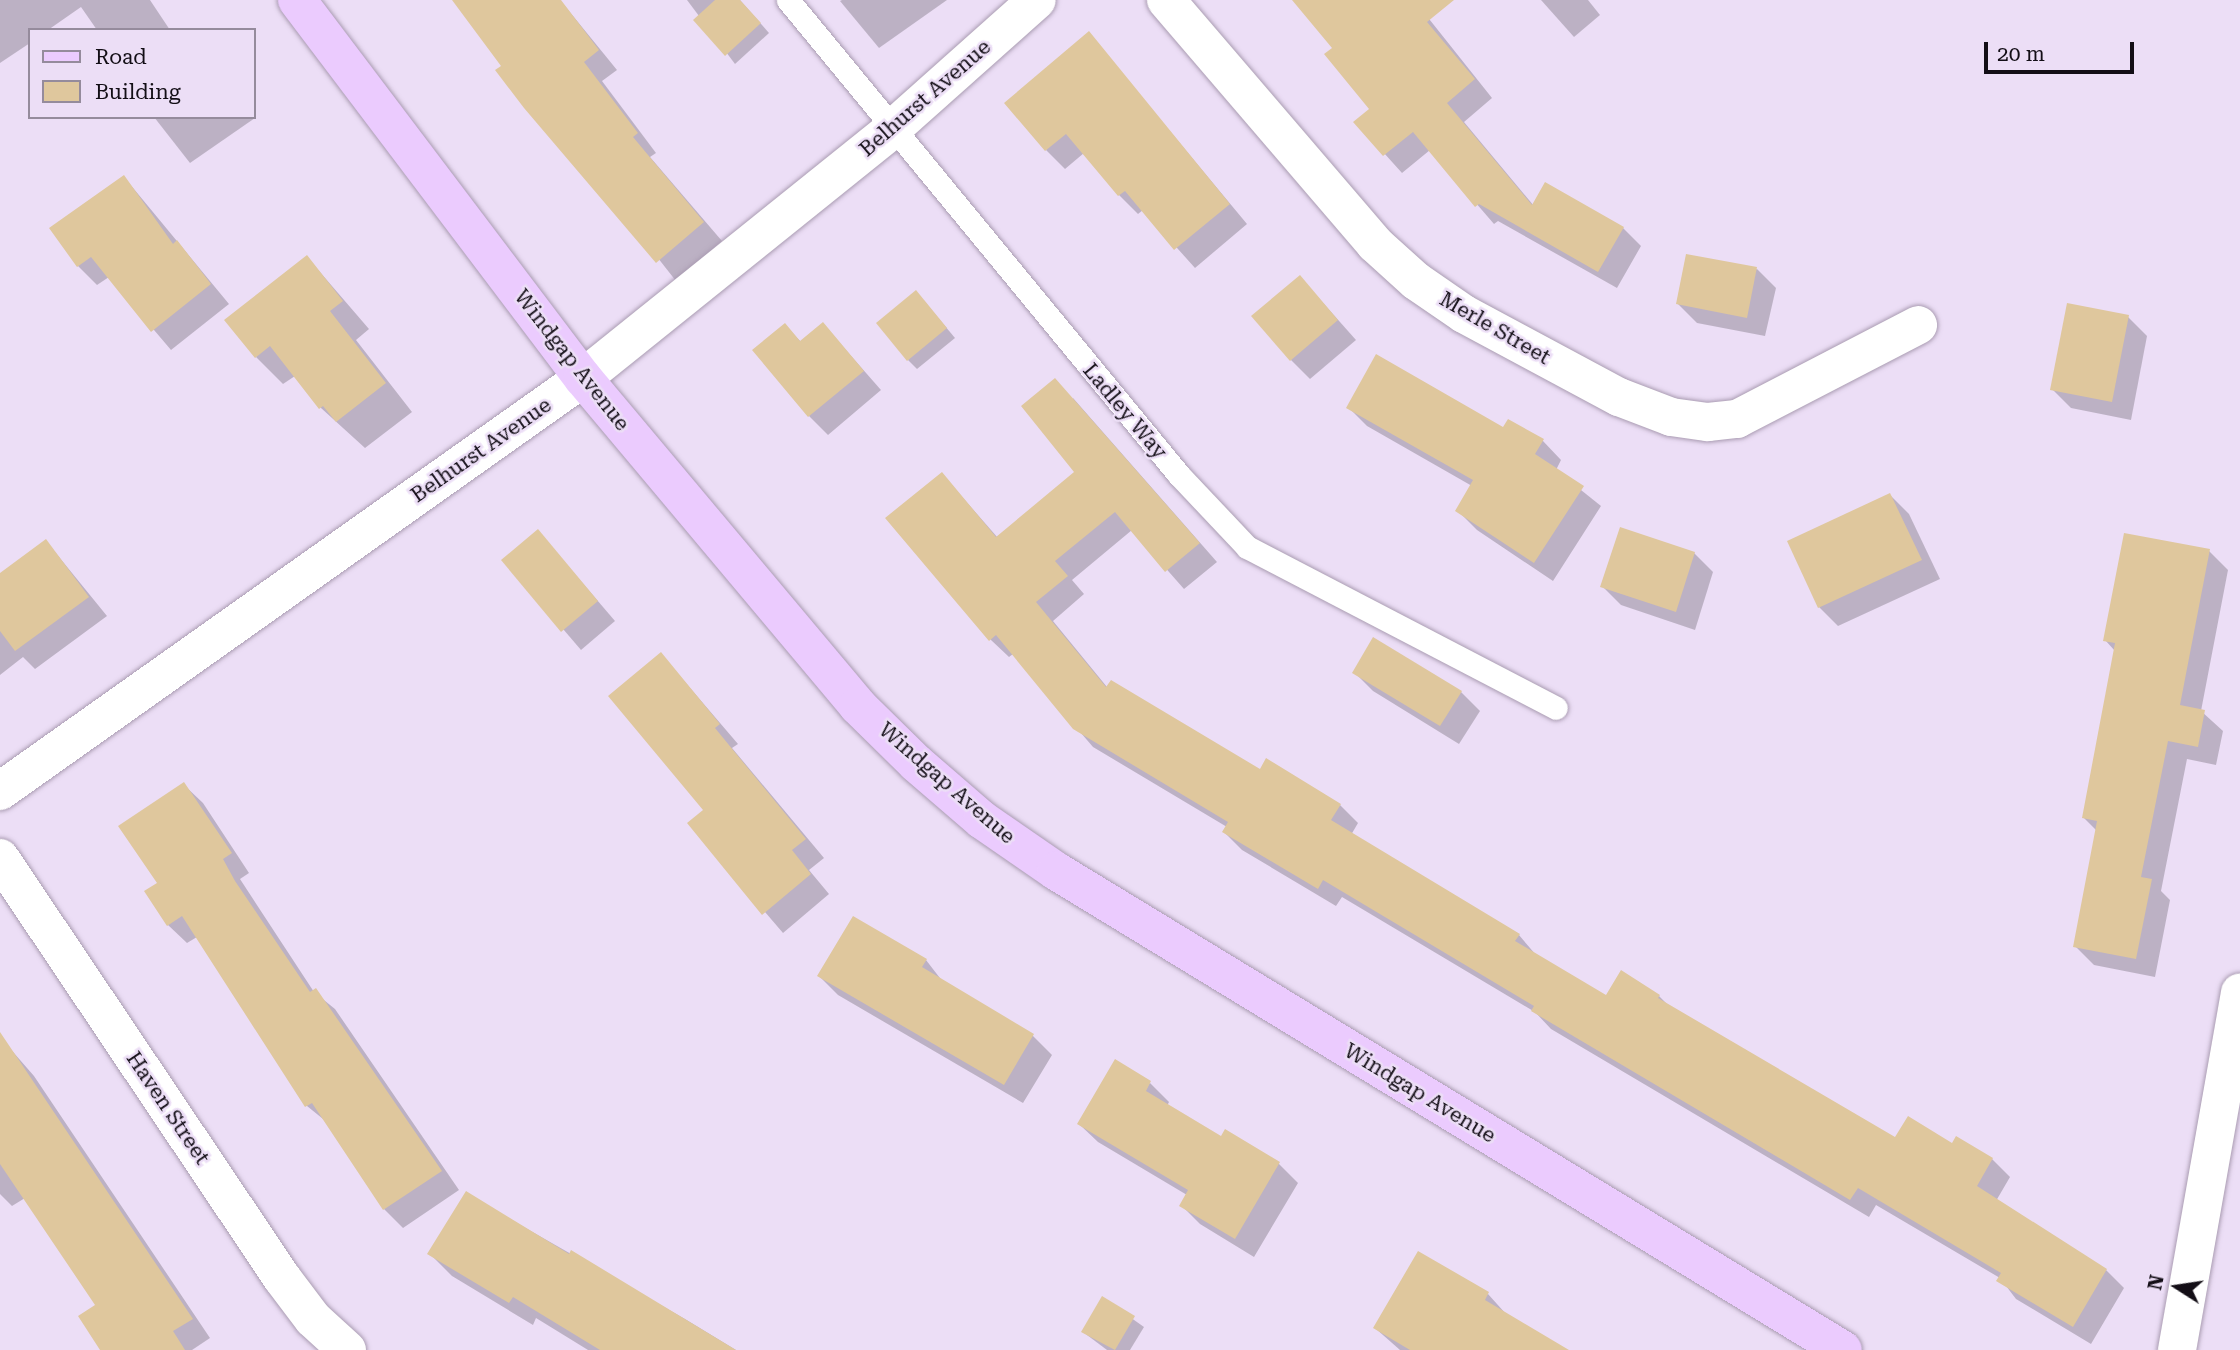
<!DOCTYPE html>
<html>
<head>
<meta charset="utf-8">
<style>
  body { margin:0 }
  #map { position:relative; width:2240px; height:1350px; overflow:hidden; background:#ecdef6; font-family:"Roboto Serif",serif }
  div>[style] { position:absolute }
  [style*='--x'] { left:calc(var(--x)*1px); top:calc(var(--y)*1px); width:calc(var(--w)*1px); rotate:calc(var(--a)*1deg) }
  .shadow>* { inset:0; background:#0003 }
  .building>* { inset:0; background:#dfc79d }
  .roads { filter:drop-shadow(0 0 2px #aa9cb2) drop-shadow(0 0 2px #aa9cb2) }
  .service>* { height:23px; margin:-11.5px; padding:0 11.5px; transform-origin:11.5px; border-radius:11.5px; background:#fff }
  .minor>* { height:38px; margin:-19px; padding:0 19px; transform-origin:19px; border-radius:19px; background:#fff }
  .primary>* { height:38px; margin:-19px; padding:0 19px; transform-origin:19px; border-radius:19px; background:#ebcbfe }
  span { translate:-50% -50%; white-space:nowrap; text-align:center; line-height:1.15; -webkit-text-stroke:5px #ecdef6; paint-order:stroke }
  .street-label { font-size:21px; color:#130e16 }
  .legend { position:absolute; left:28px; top:28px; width:228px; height:91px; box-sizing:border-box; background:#ecdef6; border:2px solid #958b9c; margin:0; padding:9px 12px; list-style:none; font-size:21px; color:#130e16 }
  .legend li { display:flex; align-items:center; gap:14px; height:35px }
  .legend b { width:35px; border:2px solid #958b9c }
  .north { position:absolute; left:2142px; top:1252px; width:70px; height:70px; -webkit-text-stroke:5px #ecdef6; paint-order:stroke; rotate:282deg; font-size:19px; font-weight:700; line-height:28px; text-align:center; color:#130e16 }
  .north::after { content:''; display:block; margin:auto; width:24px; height:32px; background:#130e16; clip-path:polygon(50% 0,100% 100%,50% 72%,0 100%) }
  .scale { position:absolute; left:1984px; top:42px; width:150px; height:32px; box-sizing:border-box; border:4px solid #130e16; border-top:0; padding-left:9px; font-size:21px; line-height:24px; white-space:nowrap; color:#130e16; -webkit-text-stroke:5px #ecdef6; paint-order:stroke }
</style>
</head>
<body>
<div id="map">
  <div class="shadow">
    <div style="clip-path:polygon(0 0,150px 0,170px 30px,97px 30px,81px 7px,48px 30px,30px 30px,30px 43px,0 63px)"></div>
    <div style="clip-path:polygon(455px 0,560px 0,617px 70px,602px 81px,656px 153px,650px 157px,722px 241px,676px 281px)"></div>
    <div style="clip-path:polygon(687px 0,740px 0,769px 33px,735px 64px)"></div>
    <div style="clip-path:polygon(947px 0,879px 48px,840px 1px,842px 0)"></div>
    <div style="clip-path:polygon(1295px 0,1414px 0,1492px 98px,1464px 122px,1534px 206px,1623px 228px,1641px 246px,1617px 288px,1498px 221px,1494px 224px,1430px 150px,1402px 173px,1356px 122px,1372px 109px,1334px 48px)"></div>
    <div style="clip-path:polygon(1541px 0,1588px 0,1600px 15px,1574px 37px)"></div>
    <div style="clip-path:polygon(1089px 34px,1247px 224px,1195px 268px,1143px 210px,1138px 214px,1119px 195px,1084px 153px,1065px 169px,1046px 150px)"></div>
    <div style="clip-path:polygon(254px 116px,255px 118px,190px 163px,154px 117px)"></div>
    <div style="clip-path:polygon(124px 177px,229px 304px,171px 350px,109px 277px,97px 285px,78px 266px,52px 229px)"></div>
    <div style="clip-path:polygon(307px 257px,369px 329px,356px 340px,412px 412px,365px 448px,321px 408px,295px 376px,283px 384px,256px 357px)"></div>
    <div style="clip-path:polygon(1757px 269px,1776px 288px,1765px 336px,1697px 323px,1678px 304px)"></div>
    <div style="clip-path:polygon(1300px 277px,1356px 340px,1310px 379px,1291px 360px)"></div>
    <div style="clip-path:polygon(925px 302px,955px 338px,917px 369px,908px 360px)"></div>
    <div style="clip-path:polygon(2128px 317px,2147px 336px,2131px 420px,2071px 408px,2052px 389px)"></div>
    <div style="clip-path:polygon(823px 324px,881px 390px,828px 435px,809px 416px,785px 325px,801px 342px)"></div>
    <div style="clip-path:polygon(1073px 398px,1217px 562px,1184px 589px,1132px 530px,1072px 580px,1084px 594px,1053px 621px,1107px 687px,1260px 771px,1340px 805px,1358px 823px,1351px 835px,1519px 935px,1536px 955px,1607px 997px,1659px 996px,1670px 1007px,1895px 1139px,1953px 1145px,1992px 1159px,2010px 1177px,1996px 1201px,2106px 1270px,2124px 1288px,2091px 1344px,2016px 1299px,2000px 1278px,1876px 1205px,1869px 1217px,1551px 1029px,1535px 1012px,1342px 897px,1336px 906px,1242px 850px,1224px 832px,1227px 827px,1093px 747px,1013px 654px,1009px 657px,991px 640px,888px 519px,942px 474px,998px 538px,1077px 472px)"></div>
    <div style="clip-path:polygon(1348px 407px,1543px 441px,1561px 460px,1556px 470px,1601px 506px,1553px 581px,1477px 530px,1458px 511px,1472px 486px,1367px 426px)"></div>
    <div style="clip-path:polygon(1890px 495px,1909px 514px,1940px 579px,1838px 626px,1819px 607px)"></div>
    <div style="clip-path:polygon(538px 531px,615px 621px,581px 650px,504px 560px)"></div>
    <div style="clip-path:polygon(46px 541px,107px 616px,35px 669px,23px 657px,0 675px,0 575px)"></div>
    <div style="clip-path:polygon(2209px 551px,2228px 570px,2201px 711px,2223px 731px,2216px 765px,2187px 759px,2161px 891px,2170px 900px,2155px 977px,2094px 965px,2075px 946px,2097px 831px,2083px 817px,2115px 651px,2105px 640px)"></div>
    <div style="clip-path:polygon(1694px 553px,1713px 572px,1695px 630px,1621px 605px,1602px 586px)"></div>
    <div style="clip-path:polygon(661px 654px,738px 744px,732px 748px,824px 858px,809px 870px,829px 894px,783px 933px,689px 823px,705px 810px)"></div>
    <div style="clip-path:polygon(1354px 672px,1461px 692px,1480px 711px,1459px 744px,1373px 691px)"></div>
    <div style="clip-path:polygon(184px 785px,203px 803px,249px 873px,240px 879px,314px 992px,335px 1009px,459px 1190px,403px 1228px,384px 1209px,328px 1123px,307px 1106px,197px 937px,187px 943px,168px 925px,159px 884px)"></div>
    <div style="clip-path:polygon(926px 960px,943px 982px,1033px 1036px,1052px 1055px,1023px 1103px,838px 995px,819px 976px)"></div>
    <div style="clip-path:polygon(0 1037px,34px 1076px,210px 1338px,192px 1350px,102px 1350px,97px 1305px,25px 1198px,12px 1206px,0 1194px)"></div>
    <div style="clip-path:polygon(1150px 1083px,1169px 1102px,1167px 1106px,1221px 1138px,1225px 1131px,1279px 1164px,1298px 1183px,1254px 1257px,1200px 1224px,1181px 1205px,1187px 1195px,1098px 1142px,1079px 1124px)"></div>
    <div style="clip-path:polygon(466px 1194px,685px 1319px,736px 1350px,588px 1350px,536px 1318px,533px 1325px,452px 1276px,430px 1254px)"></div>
    <div style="clip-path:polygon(1488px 1294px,1506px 1314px,1566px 1350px,1400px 1350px,1375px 1328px)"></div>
    <div style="clip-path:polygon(1103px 1298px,1144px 1327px,1130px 1350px,1107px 1350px,1083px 1332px)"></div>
  </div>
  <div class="building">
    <div style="clip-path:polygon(452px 0,561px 0,599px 50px,584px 62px,638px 133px,633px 137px,704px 222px,656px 263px,524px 108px,495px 70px,501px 66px)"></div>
    <div style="clip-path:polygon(715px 0,740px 0,761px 23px,725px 56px,693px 20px)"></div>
    <div style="clip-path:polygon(1292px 0,1454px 0,1427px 22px,1475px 79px,1447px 103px,1532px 205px,1545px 182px,1624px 227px,1598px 272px,1479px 204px,1475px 207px,1413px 132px,1383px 156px,1353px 122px,1369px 109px,1324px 54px,1332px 48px)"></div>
    <div style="clip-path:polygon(1089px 31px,1230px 204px,1174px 250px,1125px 191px,1118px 196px,1066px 134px,1045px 151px,1004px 103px)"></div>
    <div style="clip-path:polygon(124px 175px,173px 244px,177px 240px,211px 284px,151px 332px,91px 257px,77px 267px,49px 228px)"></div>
    <div style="clip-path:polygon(1686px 254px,1757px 267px,1747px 318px,1676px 304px)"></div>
    <div style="clip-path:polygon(307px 255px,343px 301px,330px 311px,386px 383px,336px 422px,323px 406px,319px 409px,270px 346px,255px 358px,224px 320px)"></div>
    <div style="clip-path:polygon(1300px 275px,1338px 320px,1290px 361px,1251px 316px)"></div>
    <div style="clip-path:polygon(916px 290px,947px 328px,907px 361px,876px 323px)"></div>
    <div style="clip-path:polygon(2067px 303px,2129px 315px,2112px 402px,2050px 390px)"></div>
    <div style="clip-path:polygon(823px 322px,864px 371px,808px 417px,752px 350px,785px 323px,800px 341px)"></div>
    <div style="clip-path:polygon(1376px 354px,1503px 427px,1508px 419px,1544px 439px,1535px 454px,1584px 486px,1534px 563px,1455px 511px,1473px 480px,1346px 408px)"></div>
    <div style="clip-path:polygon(1055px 378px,1200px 543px,1165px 572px,1115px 512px,1055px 561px,1068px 576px,1036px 602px,1106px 687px,1111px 680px,1260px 769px,1266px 758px,1341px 804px,1331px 820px,1520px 934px,1515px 941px,1606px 995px,1621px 970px,1660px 995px,1658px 998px,1895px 1137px,1908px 1116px,1952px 1143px,1956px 1136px,1993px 1158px,1977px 1186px,2107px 1269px,2073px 1327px,1996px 1281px,2001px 1273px,1858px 1188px,1850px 1200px,1531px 1011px,1534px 1006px,1323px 880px,1318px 889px,1222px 832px,1228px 822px,1073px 729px,996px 635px,989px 641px,885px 518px,942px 472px,996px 537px,1074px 472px,1021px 406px)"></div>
    <div style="clip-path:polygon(1890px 493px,1922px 560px,1818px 608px,1787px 541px)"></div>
    <div style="clip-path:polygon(1620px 527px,1695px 552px,1676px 612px,1600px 587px)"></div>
    <div style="clip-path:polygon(538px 529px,598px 601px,561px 632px,501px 560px)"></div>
    <div style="clip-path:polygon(2124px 533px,2210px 549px,2180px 705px,2205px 710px,2198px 747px,2168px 741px,2141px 877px,2152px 879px,2136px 959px,2073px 947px,2097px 821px,2082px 818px,2115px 643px,2103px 641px)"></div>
    <div style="clip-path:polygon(46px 539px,89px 597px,15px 651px,0 631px,0 573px)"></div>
    <div style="clip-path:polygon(1373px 637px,1462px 691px,1440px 726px,1352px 673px)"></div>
    <div style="clip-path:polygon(661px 652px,720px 724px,715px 728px,806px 839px,792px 850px,811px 874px,762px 915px,687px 823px,703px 810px,608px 696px)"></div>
    <div style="clip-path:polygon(184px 782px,232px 853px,223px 859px,235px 881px,310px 992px,316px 988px,442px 1171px,383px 1210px,312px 1103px,305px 1107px,182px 916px,167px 926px,144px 891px,157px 883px,118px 826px)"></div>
    <div style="clip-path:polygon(853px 916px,927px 959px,922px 967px,1034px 1034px,1004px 1085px,817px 976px)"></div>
    <div style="clip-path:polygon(0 1032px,193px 1319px,173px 1331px,185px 1350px,100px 1350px,78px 1316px,95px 1305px,0 1164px)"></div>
    <div style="clip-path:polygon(1115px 1059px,1151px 1081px,1146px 1091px,1221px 1136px,1225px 1129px,1280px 1162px,1235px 1239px,1179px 1206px,1188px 1190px,1077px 1124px)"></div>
    <div style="clip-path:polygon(466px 1191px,569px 1254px,571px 1250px,736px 1350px,600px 1350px,513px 1297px,509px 1303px,427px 1254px)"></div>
    <div style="clip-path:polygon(1418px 1251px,1489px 1292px,1485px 1300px,1569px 1350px,1410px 1350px,1373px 1328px)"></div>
    <div style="clip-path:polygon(1102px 1296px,1135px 1316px,1115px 1350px,1081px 1332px)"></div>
  </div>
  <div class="roads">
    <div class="service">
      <div style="--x:788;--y:0;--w:615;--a:50.54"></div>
      <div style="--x:1179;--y:475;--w:99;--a:46.6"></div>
      <div style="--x:1247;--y:547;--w:348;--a:27.5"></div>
    </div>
    <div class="minor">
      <div style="--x:1166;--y:0;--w:321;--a:49.4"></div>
      <div style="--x:1375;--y:244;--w:55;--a:42.1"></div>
      <div style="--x:1416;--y:281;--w:58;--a:34.5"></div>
      <div style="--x:1464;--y:314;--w:176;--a:28.2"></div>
      <div style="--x:1619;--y:397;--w:56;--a:21"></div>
      <div style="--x:1671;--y:417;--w:37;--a:8"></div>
      <div style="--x:1708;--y:422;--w:29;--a:-6"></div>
      <div style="--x:1737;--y:419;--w:204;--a:-27.4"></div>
      <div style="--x:0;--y:791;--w:714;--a:-35.31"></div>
      <div style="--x:583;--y:378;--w:395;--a:-38.8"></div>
      <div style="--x:891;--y:130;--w:195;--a:-41.7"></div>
      <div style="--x:0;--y:858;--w:506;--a:56.12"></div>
      <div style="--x:282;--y:1278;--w:51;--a:52.9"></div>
      <div style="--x:313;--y:1319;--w:46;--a:42.4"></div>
      <div style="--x:2177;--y:1350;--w:363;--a:-80"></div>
    </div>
    <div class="primary">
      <div style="--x:297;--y:0;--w:474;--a:52.9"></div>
      <div style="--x:583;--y:378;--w:428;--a:50"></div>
      <div style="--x:858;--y:706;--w:81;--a:44.5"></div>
      <div style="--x:916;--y:763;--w:87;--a:40.8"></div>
      <div style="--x:982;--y:820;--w:90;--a:34.6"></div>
      <div style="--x:1056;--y:871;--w:921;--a:31.33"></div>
    </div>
  </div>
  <div class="street-label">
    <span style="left:925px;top:98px;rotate:-41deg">Belhurst Avenue</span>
    <span style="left:1495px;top:328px;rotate:30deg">Merle Street</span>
    <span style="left:572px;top:360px;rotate:52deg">Windgap Avenue</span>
    <span style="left:1125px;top:411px;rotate:50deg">Ladley Way</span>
    <span style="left:481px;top:450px;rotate:-35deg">Belhurst Avenue</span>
    <span style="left:947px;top:783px;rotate:41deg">Windgap Avenue</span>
    <span style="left:1420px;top:1093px;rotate:31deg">Windgap Avenue</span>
    <span style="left:168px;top:1108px;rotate:56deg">Haven Street</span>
  </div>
  <ul class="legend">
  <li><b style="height:9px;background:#ebcbfe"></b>Road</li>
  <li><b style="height:19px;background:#dfc79d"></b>Building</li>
  </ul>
  <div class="north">N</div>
  <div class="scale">20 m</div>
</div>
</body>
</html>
